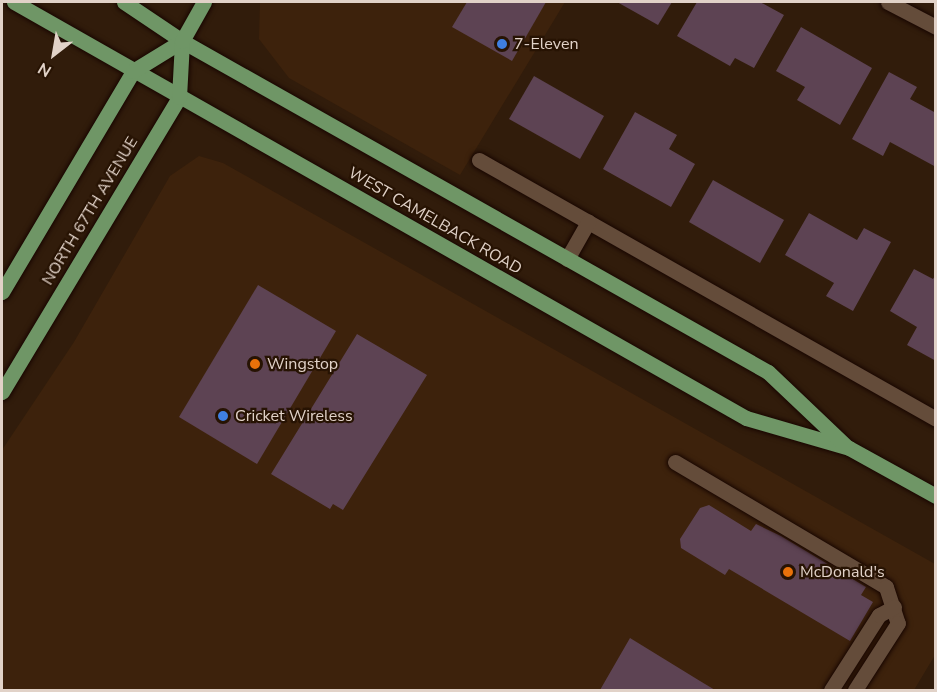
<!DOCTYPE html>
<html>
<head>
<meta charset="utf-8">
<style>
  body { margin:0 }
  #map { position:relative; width:937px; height:692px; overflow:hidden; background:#311c0b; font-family:"Nunito Sans",sans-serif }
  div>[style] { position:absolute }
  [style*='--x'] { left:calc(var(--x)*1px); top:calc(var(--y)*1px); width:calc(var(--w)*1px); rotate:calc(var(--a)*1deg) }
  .built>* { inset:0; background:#3d220c }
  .building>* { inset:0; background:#5d4353 }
  .roads { filter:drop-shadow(0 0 2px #180600) drop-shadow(0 0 2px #180600) }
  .minor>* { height:15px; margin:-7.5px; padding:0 7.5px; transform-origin:7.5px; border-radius:7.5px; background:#644c3a }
  .major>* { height:15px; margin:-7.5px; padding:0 7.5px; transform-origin:7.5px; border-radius:7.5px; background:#6f9666 }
  .dots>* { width:16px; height:16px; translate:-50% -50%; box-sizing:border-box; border:3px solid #271303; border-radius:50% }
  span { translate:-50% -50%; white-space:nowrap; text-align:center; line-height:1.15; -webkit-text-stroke:4.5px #271303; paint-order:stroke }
  .poi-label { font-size:16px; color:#e1d2c8 }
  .left { translate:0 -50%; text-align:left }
  .street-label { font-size:16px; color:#e1d2c8 }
  .frame { position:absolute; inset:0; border:3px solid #e1d2c8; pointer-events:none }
  .north { position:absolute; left:24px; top:24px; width:60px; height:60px; -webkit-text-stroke:4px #271303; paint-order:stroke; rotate:211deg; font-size:16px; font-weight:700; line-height:24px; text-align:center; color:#e1d2c8 }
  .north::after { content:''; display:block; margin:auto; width:21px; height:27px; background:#e1d2c8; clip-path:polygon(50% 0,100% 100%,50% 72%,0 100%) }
</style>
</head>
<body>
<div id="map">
  <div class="built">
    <div style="clip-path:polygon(260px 2px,565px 2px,460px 175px,289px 78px,259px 39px)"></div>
    <div style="clip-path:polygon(199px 156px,223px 163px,935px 564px,935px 655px,914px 690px,2px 690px,2px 450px,74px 342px,170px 176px)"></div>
  </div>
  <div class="building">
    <div style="clip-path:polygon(467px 2px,546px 2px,512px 61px,452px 27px)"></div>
    <div style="clip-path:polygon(617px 2px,672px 2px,658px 25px)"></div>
    <div style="clip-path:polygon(697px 2px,760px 2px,784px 15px,754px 68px,735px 58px,730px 66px,677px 36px)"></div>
    <div style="clip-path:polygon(801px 27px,872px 68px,840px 125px,797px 100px,805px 87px,776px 71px)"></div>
    <div style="clip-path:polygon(889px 72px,917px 87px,910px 99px,936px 113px,936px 167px,890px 142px,883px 156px,852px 139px)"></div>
    <div style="clip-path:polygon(534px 76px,604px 116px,580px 159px,509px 119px)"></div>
    <div style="clip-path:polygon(635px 112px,677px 135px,669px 149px,695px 164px,671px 207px,603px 169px)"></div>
    <div style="clip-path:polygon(713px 180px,784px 220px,760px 263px,689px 222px)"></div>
    <div style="clip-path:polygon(809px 213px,857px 240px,864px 228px,891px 242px,853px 311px,826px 296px,834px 283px,785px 255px)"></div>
    <div style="clip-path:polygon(914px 269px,933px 279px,936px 274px,936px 361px,907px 345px,917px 327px,890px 311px)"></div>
    <div style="clip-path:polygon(258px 285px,336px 331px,257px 464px,179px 417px)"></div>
    <div style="clip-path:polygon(357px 334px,427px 375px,343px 510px,333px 504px,330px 509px,271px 474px)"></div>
    <div style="clip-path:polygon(709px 505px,751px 531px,756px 524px,781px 536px,866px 587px,861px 595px,873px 602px,850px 641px,729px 569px,725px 575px,681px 548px,680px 539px,700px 508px)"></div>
    <div style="clip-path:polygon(630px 638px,700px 681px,715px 690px,600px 690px)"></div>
  </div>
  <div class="roads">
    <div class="minor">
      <div style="--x:888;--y:2;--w:54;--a:27.5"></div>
      <div style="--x:479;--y:160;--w:525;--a:29.54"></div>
      <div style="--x:567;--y:259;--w:43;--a:-60.4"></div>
      <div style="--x:675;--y:462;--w:245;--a:30.6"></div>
      <div style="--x:886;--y:587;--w:38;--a:72"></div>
      <div style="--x:898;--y:623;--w:80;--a:122.7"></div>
      <div style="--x:831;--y:690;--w:89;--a:-57.4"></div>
      <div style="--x:879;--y:615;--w:17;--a:-28"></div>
    </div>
    <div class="major">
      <div style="--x:14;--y:2;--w:842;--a:29.61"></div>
      <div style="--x:746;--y:418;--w:107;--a:16.2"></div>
      <div style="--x:849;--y:448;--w:99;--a:28.9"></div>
      <div style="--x:124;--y:2;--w:70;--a:33.9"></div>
      <div style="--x:182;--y:41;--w:673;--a:29.46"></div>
      <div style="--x:768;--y:372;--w:108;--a:43.5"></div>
      <div style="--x:2;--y:292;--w:257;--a:-59.3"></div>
      <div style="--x:133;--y:71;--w:57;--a:-31.5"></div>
      <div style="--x:2;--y:392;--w:344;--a:-59"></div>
      <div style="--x:179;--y:97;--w:56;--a:-86.9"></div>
      <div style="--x:182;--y:41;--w:45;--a:-60.6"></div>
    </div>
  </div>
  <div class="dots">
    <div style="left:502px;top:44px;background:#3f7fe0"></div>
    <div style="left:255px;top:364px;background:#e8710a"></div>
    <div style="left:223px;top:416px;background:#3f7fe0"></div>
    <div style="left:788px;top:572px;background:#e8710a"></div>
  </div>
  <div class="poi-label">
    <span class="left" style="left:514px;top:44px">7-Eleven</span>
    <span class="left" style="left:267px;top:364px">Wingstop</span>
    <span class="left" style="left:235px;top:416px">Cricket Wireless</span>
    <span class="left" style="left:800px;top:572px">McDonald's</span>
  </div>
  <div class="street-label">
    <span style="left:90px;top:211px;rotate:-59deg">NORTH 67TH AVENUE</span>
    <span style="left:435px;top:221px;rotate:30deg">WEST CAMELBACK ROAD</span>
  </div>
  <div class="frame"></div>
  <div class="north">N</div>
</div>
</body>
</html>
